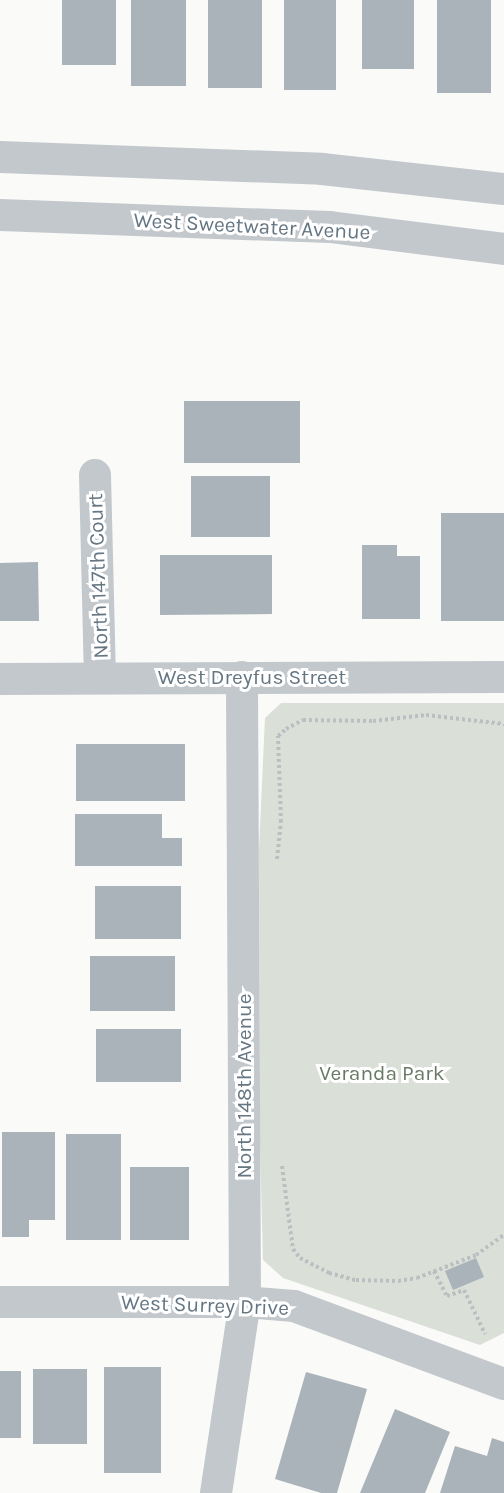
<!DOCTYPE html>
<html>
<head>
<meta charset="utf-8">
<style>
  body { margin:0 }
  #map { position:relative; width:504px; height:1493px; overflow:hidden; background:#fafaf8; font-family:Karla,sans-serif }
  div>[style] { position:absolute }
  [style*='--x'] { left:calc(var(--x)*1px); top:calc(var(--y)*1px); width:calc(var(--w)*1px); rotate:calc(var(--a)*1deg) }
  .green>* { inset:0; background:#dadfd7 }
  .building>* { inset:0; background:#aab3b9 }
  .path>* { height:4px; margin-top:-2px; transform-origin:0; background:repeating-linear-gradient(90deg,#bbbfc2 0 3px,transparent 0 6px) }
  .minor>* { height:32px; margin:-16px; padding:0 16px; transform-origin:16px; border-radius:16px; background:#c3c8cc }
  span { translate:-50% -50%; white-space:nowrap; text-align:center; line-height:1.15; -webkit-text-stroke:6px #fff; paint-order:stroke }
  .street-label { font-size:21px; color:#657683 }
  .park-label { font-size:21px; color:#687a64 }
</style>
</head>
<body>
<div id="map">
  <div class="green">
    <div style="clip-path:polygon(281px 703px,504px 703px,504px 1333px,480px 1345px,283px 1278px,263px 1260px,260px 1145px,259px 849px,265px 718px)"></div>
  </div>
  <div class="building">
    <div style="clip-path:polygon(62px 0,116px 0,116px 65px,62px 65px)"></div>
    <div style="clip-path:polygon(131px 0,186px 0,186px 86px,131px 86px)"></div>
    <div style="clip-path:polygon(208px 0,262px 0,262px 88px,208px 88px)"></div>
    <div style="clip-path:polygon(284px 0,336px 0,336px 90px,284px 90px)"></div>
    <div style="clip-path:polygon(362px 0,414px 0,414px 69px,362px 69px)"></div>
    <div style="clip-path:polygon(437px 0,491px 0,491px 93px,437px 93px)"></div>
    <div style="clip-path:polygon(184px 401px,300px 401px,300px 463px,184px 463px)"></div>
    <div style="clip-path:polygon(191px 476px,270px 476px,270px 537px,191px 537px)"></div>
    <div style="clip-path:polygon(441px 513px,504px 513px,504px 621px,441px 621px)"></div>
    <div style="clip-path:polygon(362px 545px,397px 545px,397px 556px,420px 556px,420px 619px,362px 619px)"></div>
    <div style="clip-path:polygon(160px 555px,272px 555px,272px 614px,160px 615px)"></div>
    <div style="clip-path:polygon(38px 562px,39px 621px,0 621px,0 563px)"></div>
    <div style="clip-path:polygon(76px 744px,185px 744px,185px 801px,76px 801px)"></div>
    <div style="clip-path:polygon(75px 814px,162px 814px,162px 838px,182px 838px,182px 866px,75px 866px)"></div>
    <div style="clip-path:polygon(95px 886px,181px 886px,181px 939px,95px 939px)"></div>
    <div style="clip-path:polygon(90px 956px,175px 956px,175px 1011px,90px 1011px)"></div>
    <div style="clip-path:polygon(96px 1029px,181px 1029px,181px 1082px,96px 1082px)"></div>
    <div style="clip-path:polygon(2px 1132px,55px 1132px,55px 1220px,29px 1220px,29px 1237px,2px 1237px)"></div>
    <div style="clip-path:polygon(66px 1134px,121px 1134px,121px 1240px,66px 1240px)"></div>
    <div style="clip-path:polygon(130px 1167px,189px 1167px,189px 1240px,130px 1240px)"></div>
    <div style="clip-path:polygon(476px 1258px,484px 1277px,453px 1290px,445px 1271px)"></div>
    <div style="clip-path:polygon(104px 1367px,161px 1367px,161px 1473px,104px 1473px)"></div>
    <div style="clip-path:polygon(33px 1369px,87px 1369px,87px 1444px,33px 1444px)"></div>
    <div style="clip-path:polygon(0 1371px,21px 1371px,21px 1438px,0 1438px)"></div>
    <div style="clip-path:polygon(306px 1372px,367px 1389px,337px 1493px,321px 1493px,275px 1479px)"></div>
    <div style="clip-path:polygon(395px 1409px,450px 1432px,425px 1493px,360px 1493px)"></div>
    <div style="clip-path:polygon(492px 1438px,504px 1442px,504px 1493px,440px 1493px,455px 1446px,487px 1456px)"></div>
  </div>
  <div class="path">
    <div style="--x:277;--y:859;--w:37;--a:-84"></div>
    <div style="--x:281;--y:822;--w:86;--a:-92"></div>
    <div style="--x:278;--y:736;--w:11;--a:-41"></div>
    <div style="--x:286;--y:729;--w:19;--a:-28"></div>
    <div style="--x:303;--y:720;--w:70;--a:0.8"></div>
    <div style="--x:373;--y:721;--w:53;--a:-6.5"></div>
    <div style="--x:426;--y:715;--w:79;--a:6.6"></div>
    <div style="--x:282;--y:1166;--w:84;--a:82.5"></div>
    <div style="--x:293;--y:1249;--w:11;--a:52"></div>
    <div style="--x:300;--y:1258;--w:33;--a:27"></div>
    <div style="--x:329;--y:1273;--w:28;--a:15"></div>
    <div style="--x:356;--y:1280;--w:42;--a:1.4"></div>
    <div style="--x:398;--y:1281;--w:19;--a:-9"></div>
    <div style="--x:417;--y:1278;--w:63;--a:-21.3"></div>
    <div style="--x:476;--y:1255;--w:34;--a:-36"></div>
    <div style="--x:434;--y:1271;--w:28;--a:63"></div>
    <div style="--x:447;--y:1296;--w:18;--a:-19"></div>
    <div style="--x:464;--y:1290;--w:49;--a:64.5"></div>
  </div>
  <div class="minor">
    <div style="--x:0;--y:157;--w:322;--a:2.1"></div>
    <div style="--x:322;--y:169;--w:183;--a:6.3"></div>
    <div style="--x:0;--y:215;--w:330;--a:2.1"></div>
    <div style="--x:330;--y:227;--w:175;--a:7.2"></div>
    <div style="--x:95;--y:475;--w:203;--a:88.6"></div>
    <div style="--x:0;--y:679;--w:504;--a:-0.23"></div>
    <div style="--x:0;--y:1302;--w:245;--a:0"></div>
    <div style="--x:245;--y:1302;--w:49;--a:4.7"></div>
    <div style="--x:294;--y:1306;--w:224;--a:20.4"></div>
    <div style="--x:216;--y:1493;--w:193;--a:-81.4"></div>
    <div style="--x:245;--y:1302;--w:625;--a:-90.28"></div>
  </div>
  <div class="street-label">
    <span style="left:252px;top:226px;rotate:3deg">West Sweetwater Avenue</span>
    <span style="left:98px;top:576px;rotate:-92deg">North 147th Court</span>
    <span style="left:252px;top:677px">West Dreyfus Street</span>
    <span style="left:244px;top:1086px;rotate:-90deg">North 148th Avenue</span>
    <span style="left:205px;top:1305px;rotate:2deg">West Surrey Drive</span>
  </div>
  <div class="park-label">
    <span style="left:382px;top:1073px">Veranda Park</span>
  </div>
</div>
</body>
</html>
